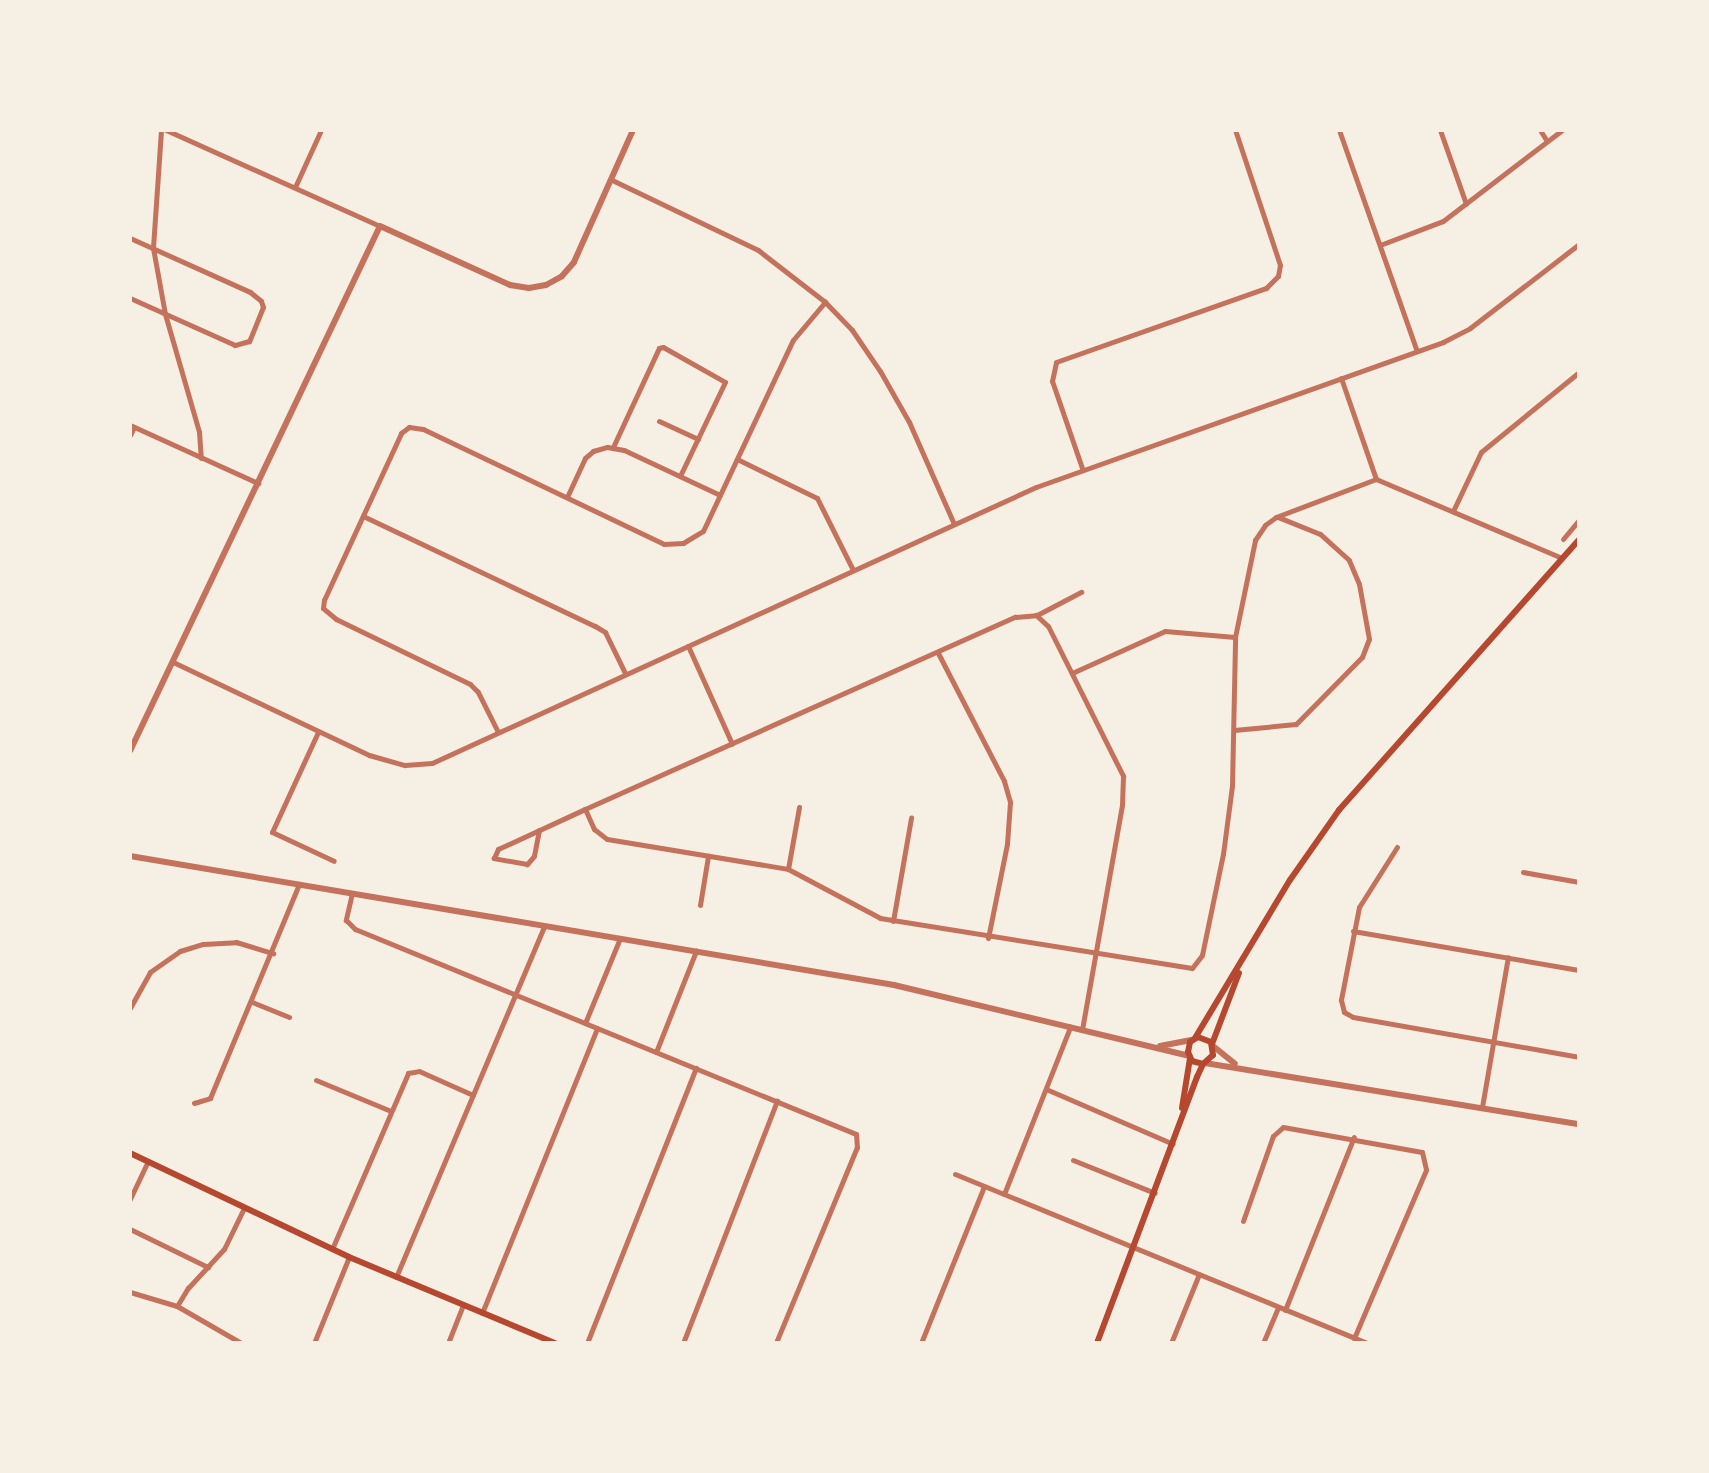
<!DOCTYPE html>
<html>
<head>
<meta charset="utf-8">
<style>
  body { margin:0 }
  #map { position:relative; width:1709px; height:1473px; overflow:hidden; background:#f6efe4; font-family:Quicksand,sans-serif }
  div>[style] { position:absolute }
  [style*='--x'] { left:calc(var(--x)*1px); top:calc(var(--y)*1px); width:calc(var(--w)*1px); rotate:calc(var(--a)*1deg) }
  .minor>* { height:5px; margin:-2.5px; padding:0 2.5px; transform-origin:2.5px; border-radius:2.5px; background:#c5725c }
  .tertiary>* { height:6px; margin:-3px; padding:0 3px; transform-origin:3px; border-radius:3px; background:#c5725c }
  .secondary>* { height:6px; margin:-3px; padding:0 3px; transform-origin:3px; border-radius:3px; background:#b5482f }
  span { translate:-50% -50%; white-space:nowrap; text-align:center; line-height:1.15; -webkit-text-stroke:6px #f6efe4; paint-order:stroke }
  .frame { position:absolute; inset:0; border:132px solid #f6efe4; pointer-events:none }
</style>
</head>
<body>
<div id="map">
  <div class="minor">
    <div style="--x:161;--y:130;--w:118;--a:93.9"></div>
    <div style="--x:153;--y:248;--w:67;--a:79.7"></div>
    <div style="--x:165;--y:314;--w:123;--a:73.9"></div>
    <div style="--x:199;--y:432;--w:26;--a:86"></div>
    <div style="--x:166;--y:130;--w:235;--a:24.2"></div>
    <div style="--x:1339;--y:130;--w:234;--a:70.6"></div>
    <div style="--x:1440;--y:130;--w:78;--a:70.6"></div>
    <div style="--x:1540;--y:130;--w:13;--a:58"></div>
    <div style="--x:612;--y:180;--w:162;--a:25.6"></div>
    <div style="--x:758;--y:250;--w:85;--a:37.8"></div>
    <div style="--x:825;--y:302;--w:39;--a:46"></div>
    <div style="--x:852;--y:330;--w:50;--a:55.7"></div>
    <div style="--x:880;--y:371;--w:59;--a:60.4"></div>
    <div style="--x:909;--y:422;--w:111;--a:66.2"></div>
    <div style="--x:295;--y:187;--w:63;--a:-65.5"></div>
    <div style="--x:130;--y:238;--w:132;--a:24.2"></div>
    <div style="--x:250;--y:292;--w:14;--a:39"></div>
    <div style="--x:261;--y:301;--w:6;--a:72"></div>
    <div style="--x:263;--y:307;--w:37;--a:112"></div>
    <div style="--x:249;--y:341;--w:15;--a:164"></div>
    <div style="--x:235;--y:345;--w:115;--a:-155.9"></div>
    <div style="--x:1380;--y:245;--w:67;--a:-20.9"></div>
    <div style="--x:1443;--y:221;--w:150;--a:-37.4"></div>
    <div style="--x:1341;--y:378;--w:107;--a:70.9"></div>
    <div style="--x:1376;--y:479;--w:202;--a:23"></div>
    <div style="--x:659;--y:421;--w:43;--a:24.8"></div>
    <div style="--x:130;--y:425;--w:141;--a:24.4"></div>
    <div style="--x:130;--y:435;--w:9;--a:-63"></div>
    <div style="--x:613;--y:447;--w:109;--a:-65.1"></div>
    <div style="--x:659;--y:348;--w:4;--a:-14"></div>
    <div style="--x:663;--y:347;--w:71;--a:29.4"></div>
    <div style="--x:725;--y:382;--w:104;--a:115.6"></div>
    <div style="--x:737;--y:459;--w:89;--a:26"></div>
    <div style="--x:817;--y:498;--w:80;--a:63.4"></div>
    <div style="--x:1082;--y:468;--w:92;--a:-109"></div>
    <div style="--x:1052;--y:381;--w:19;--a:-78"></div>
    <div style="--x:1056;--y:362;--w:223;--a:-19.4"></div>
    <div style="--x:1266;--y:288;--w:17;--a:-45"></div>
    <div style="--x:1278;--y:276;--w:11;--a:-80"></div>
    <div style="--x:1280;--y:265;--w:142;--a:-108.4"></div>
    <div style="--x:567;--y:497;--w:43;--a:-65.2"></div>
    <div style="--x:585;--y:458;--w:11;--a:-41"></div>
    <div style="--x:593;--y:451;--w:15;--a:-16"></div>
    <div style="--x:607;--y:447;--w:17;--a:10"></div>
    <div style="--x:624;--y:450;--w:106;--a:25.1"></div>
    <div style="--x:1453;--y:511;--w:65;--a:-64.6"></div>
    <div style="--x:1481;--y:452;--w:127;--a:-39.2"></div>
    <div style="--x:363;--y:516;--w:257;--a:25.4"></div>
    <div style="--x:595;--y:626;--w:12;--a:31"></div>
    <div style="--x:605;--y:632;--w:46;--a:64"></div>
    <div style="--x:1563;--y:539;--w:25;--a:-50"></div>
    <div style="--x:1036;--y:615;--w:16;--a:43"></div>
    <div style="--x:1048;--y:626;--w:168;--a:63.4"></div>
    <div style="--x:1123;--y:776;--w:29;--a:92"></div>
    <div style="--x:1122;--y:805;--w:228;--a:100.1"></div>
    <div style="--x:1037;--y:615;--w:50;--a:-27.6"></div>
    <div style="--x:688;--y:646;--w:107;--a:65.8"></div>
    <div style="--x:938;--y:653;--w:144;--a:62.7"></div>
    <div style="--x:1004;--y:781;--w:22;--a:74"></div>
    <div style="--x:1010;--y:802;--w:42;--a:94.1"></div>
    <div style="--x:1007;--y:844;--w:96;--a:101.4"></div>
    <div style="--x:173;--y:662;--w:217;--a:25.4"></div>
    <div style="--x:369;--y:755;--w:37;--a:16"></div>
    <div style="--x:405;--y:765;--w:27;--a:-4"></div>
    <div style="--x:432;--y:763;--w:664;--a:-24.56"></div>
    <div style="--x:1036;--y:487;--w:432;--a:-19.6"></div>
    <div style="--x:1443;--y:342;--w:30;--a:-27"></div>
    <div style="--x:1470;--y:328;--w:138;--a:-37.6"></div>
    <div style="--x:1072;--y:673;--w:102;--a:-24.3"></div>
    <div style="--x:1165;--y:631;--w:70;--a:4.9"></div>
    <div style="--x:1234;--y:730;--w:62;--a:-5.5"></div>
    <div style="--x:1296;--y:724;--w:94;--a:-45.4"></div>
    <div style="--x:1362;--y:657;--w:19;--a:-69"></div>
    <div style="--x:1369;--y:639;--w:56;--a:-100.3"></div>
    <div style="--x:1359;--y:584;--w:26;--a:-113"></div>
    <div style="--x:1349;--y:560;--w:39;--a:-138"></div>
    <div style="--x:1320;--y:534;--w:45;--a:-158"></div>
    <div style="--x:318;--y:732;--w:110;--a:114.7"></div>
    <div style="--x:272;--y:832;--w:68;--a:25.1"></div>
    <div style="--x:498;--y:732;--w:45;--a:-116.6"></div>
    <div style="--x:478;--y:692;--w:11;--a:-135"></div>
    <div style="--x:470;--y:684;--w:149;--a:-154.1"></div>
    <div style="--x:336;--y:619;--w:17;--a:-140"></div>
    <div style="--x:323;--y:608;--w:8;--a:-83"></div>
    <div style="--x:324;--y:600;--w:184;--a:-65.2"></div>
    <div style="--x:401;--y:433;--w:10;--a:-37"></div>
    <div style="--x:409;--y:427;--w:14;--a:8"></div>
    <div style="--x:423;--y:429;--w:267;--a:25.5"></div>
    <div style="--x:664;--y:544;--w:19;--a:-3"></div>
    <div style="--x:683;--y:543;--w:23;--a:-31"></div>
    <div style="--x:703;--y:531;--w:211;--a:-64.8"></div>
    <div style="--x:793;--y:340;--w:50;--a:-49.9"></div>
    <div style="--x:585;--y:809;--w:22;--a:66"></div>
    <div style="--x:594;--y:829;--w:16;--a:38"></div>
    <div style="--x:607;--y:839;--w:183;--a:9.4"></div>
    <div style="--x:788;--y:869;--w:104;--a:28"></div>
    <div style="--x:880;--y:918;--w:316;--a:9.1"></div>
    <div style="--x:1192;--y:968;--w:16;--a:-52"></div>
    <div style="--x:1202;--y:955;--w:103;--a:-78.3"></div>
    <div style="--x:1223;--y:854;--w:69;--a:-82.5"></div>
    <div style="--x:1232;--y:786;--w:149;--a:-88.8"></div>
    <div style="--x:1235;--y:637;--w:99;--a:-78.3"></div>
    <div style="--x:1255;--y:540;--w:18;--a:-56"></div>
    <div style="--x:1265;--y:525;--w:14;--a:-36"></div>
    <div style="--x:1276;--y:517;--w:107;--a:-20.8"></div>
    <div style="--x:539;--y:830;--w:26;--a:101"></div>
    <div style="--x:534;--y:856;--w:11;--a:131"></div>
    <div style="--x:527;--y:864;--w:34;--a:-170"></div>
    <div style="--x:494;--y:858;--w:10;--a:-66"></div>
    <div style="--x:498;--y:849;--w:96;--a:-24.7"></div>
    <div style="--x:585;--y:809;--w:471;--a:-24.1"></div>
    <div style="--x:1015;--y:617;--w:21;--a:-5"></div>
    <div style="--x:1397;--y:847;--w:71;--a:122.3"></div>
    <div style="--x:1359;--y:907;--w:95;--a:101"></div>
    <div style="--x:1341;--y:1000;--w:12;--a:76"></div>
    <div style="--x:1344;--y:1012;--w:10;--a:29"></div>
    <div style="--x:1353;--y:1017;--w:230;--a:10"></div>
    <div style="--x:788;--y:869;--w:63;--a:-79.9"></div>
    <div style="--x:1523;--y:872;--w:57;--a:10.1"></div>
    <div style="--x:352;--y:893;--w:28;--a:103"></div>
    <div style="--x:346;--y:920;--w:13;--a:45"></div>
    <div style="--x:355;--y:929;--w:541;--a:22.25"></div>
    <div style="--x:856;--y:1134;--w:13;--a:86"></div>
    <div style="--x:857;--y:1147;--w:212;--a:112.5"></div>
    <div style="--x:700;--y:905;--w:50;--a:-80.7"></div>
    <div style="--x:893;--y:921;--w:105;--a:-80.1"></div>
    <div style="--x:1353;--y:931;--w:229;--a:9.8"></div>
    <div style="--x:252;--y:1002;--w:40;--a:22"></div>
    <div style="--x:130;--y:1008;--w:41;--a:-60.9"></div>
    <div style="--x:150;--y:972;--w:37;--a:-35"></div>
    <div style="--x:180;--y:951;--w:24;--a:-17"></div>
    <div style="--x:203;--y:944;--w:33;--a:-3"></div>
    <div style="--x:236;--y:942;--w:39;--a:17"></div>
    <div style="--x:585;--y:1023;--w:92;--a:-67.6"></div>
    <div style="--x:656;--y:1052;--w:109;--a:-68.4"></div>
    <div style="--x:316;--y:1080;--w:81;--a:22.5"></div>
    <div style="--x:1046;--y:1089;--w:138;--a:23.4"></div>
    <div style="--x:194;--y:1103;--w:17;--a:-17"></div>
    <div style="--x:210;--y:1098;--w:232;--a:-67.4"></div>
    <div style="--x:1482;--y:1107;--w:152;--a:-80.2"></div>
    <div style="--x:1073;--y:1160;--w:88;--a:21.9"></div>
    <div style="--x:955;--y:1174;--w:445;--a:22.3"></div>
    <div style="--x:1004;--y:1194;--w:180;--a:-68.4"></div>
    <div style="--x:130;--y:1199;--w:42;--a:-64.7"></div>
    <div style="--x:1243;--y:1221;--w:90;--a:-70.6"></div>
    <div style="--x:1273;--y:1136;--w:13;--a:-42"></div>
    <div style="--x:1283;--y:1127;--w:141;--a:10.2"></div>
    <div style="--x:1422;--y:1152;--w:18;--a:77"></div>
    <div style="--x:1426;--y:1170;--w:183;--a:113.2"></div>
    <div style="--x:130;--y:1229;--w:87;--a:26"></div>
    <div style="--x:332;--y:1249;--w:192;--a:-66.6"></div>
    <div style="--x:408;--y:1073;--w:11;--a:-10"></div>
    <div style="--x:419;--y:1071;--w:59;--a:24"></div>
    <div style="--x:396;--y:1277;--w:381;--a:-67.1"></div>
    <div style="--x:130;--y:1292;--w:49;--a:16.6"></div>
    <div style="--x:177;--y:1306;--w:74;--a:30"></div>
    <div style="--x:177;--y:1306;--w:21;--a:-59"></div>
    <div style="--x:188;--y:1288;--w:53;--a:-47.3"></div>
    <div style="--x:224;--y:1249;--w:46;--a:-64"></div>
    <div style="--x:1285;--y:1310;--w:186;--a:-68.3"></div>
    <div style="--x:482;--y:1313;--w:307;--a:-68"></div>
    <div style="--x:314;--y:1343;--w:93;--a:-67.9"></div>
    <div style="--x:448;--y:1343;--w:41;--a:-68.5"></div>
    <div style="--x:587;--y:1343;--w:296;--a:-68.4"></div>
    <div style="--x:683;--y:1343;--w:260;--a:-68.8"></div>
    <div style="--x:921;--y:1343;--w:169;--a:-68.1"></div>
    <div style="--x:1171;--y:1343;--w:74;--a:-67.9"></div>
    <div style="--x:1263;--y:1343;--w:39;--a:-67"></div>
  </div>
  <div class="tertiary">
    <div style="--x:130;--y:751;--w:581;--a:-64.54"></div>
    <div style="--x:380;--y:226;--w:143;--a:24.4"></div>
    <div style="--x:510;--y:285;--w:19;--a:9"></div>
    <div style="--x:529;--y:288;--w:17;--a:-10"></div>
    <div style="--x:546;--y:285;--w:18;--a:-29"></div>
    <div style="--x:562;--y:276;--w:18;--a:-49"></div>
    <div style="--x:574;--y:262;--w:145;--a:-65.9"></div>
    <div style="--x:130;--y:856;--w:775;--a:9.58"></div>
    <div style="--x:894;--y:985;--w:303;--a:13.5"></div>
    <div style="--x:1160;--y:1046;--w:33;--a:-11"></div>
    <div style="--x:1213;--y:1046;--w:28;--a:39"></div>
    <div style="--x:1205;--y:1063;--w:379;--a:9.3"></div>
  </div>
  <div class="secondary">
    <div style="--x:1195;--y:1038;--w:184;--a:-59"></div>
    <div style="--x:1290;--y:880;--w:85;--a:-55"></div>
    <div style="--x:1339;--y:810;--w:361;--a:-48.4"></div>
    <div style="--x:1212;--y:1044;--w:76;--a:-69.2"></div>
    <div style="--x:1182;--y:1108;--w:51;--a:-80.9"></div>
    <div style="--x:130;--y:1153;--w:242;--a:25.4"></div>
    <div style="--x:349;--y:1257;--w:223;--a:22.7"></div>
    <div style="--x:1097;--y:1343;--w:284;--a:-69.4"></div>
    <div style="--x:1197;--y:1077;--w:14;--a:-65"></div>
    <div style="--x:1203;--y:1064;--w:13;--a:-42"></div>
    <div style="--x:1213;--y:1055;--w:13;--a:-99"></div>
    <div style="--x:1211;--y:1042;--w:14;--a:-159"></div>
    <div style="--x:1198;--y:1037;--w:9;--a:148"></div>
    <div style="--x:1190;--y:1042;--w:10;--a:101"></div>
    <div style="--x:1188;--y:1052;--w:10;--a:66"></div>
    <div style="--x:1192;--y:1061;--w:11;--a:15"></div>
  </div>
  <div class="frame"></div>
</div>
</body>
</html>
